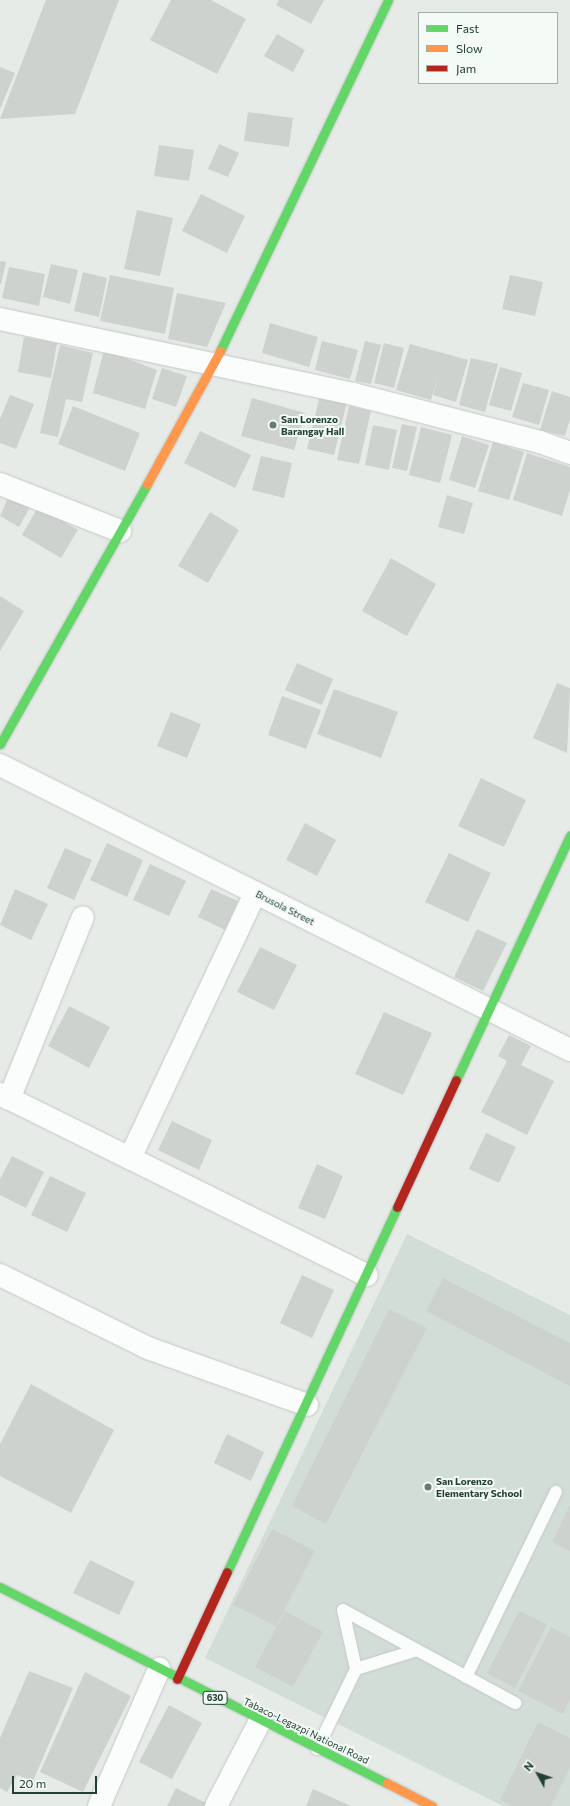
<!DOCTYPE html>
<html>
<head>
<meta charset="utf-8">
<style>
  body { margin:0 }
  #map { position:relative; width:570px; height:1806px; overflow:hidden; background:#e6ebe8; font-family:Commissioner,sans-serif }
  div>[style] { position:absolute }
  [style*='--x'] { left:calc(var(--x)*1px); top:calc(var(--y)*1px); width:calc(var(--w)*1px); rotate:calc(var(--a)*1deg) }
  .built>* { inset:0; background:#d3ddd7 }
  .building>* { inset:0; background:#cdd2cf }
  .roads { filter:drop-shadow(0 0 1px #c3c8c5) drop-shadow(0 0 1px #c3c8c5) }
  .lane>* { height:12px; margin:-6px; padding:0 6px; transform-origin:6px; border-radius:6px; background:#fbfcfc }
  .street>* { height:22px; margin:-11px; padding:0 11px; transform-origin:11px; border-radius:11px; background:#fbfcfc }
  .fast>* { height:9px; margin:-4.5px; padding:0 4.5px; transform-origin:4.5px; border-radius:4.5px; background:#63d668 }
  .slow>* { height:9px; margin:-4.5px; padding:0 4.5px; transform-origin:4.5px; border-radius:4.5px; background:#ff974d }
  .jam>* { height:9px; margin:-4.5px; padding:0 4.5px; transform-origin:4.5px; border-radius:4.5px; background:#b3261e }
  .dots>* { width:11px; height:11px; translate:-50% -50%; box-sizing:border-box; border:2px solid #f4faf6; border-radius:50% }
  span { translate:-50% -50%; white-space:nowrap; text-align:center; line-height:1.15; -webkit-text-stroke:4px #f4faf6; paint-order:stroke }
  .shield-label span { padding:1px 3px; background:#f4faf6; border:1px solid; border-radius:3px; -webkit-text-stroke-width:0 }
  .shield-label { font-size:9px; color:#224033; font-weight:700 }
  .poi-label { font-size:10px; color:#224033; font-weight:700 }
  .left { translate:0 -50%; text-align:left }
  .street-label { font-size:10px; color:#224033 }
  .legend { position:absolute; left:418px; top:12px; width:140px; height:72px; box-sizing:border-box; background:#f4faf6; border:1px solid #a0b0a8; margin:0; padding:5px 7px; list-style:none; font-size:12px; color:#224033 }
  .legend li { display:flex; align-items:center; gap:8px; height:20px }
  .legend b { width:20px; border:1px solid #a0b0a8 }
  .north { position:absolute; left:518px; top:1754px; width:40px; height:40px; -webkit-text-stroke:3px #f4faf6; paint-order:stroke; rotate:310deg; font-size:11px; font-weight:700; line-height:16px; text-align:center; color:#224033 }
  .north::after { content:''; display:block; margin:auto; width:14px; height:18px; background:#224033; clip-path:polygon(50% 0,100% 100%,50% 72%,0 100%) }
  .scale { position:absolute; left:12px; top:1776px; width:85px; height:18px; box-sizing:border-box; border:2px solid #224033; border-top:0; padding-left:5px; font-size:12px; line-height:14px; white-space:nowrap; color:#224033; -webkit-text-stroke:3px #f4faf6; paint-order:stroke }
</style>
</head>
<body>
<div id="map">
  <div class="built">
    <div style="clip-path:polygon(407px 1234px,570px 1315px,570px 1806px,503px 1806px,205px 1658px)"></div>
  </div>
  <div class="building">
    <div style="clip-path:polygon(46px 0,119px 0,75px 114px,0 119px)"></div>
    <div style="clip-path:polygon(171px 0,211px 0,246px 19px,217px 74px,150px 40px)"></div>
    <div style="clip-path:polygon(279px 0,324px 0,311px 24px,276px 5px)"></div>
    <div style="clip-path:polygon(277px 34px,305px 50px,293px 72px,264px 56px)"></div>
    <div style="clip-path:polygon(0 67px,15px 73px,0 109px)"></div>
    <div style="clip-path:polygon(248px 112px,293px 118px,289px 147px,244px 141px)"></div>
    <div style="clip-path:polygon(219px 144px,239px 153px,228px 177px,208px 169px)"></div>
    <div style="clip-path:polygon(159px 145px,194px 150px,189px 181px,154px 176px)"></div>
    <div style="clip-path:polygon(201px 194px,245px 216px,227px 253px,182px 231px)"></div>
    <div style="clip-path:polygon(137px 210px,173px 218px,160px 276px,124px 269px)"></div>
    <div style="clip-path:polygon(0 261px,6px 262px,1px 284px,0 284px)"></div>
    <div style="clip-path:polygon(51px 264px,78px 270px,70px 304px,43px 297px)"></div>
    <div style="clip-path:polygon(9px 267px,45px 274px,39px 306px,2px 298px)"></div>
    <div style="clip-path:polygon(83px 272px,107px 278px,99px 317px,74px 311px)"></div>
    <div style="clip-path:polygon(110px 275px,174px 288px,165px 334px,100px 321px)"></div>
    <div style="clip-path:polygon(510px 275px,543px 282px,535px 316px,502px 309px)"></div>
    <div style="clip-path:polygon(177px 293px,226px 303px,207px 347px,168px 339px)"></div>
    <div style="clip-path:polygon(270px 323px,318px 337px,309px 367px,262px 353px)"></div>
    <div style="clip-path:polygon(24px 337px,57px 343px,51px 378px,18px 372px)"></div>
    <div style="clip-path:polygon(322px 341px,358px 350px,350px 379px,315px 370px)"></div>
    <div style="clip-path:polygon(365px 341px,381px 345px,371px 384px,355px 381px)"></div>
    <div style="clip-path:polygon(384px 343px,404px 348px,394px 388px,374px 383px)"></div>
    <div style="clip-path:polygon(410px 344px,468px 360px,456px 402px,433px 395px,439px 371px,431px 400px,396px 390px)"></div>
    <div style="clip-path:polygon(60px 345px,93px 353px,82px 402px,66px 399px,58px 437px,40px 433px)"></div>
    <div style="clip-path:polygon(104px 350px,157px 370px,145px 409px,93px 393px)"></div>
    <div style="clip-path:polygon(471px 358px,498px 364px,485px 412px,459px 405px)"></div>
    <div style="clip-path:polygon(500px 367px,522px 373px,511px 411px,489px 405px)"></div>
    <div style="clip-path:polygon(162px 368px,187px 376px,176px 407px,152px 399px)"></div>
    <div style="clip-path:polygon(523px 383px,549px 390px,539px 425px,512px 417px)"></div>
    <div style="clip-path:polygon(552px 391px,570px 397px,570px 419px,565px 436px,540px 430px)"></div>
    <div style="clip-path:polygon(10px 395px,34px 404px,16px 449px,0 443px,0 419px)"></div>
    <div style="clip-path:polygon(320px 395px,347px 402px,334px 455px,307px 449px)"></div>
    <div style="clip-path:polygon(252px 398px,305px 413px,294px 450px,241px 436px)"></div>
    <div style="clip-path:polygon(73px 406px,140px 433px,125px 471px,58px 444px)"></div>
    <div style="clip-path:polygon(349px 406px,371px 411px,359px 464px,337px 460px)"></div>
    <div style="clip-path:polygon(402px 424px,417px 427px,407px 471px,392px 468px)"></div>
    <div style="clip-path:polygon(373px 425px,397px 430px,389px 470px,365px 465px)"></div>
    <div style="clip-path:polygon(421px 427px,452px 435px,440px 483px,409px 475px)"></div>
    <div style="clip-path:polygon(200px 431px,251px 455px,235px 488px,184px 463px)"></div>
    <div style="clip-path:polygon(462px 436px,489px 445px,475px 488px,449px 480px)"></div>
    <div style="clip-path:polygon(493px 442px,524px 452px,509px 500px,478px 491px)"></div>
    <div style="clip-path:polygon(527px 453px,570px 467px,570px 490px,562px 516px,513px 500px)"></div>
    <div style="clip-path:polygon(261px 456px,292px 463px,284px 498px,252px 490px)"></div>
    <div style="clip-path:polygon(10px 493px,31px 505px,19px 527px,0 516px)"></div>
    <div style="clip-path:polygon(447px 495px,473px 503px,464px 534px,438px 527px)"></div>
    <div style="clip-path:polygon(38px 507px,78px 530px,61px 558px,22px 535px)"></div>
    <div style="clip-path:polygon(210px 512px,239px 530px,208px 583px,178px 566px)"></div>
    <div style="clip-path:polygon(391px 558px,436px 584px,407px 636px,362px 611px)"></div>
    <div style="clip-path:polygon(0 596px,24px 611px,0 651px)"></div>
    <div style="clip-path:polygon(297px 663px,333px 679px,322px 705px,285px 690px)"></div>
    <div style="clip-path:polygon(557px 683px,570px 688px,567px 753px,533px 738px)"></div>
    <div style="clip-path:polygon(334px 689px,398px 712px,381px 758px,317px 734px)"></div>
    <div style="clip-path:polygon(282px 696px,321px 710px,306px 749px,268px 735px)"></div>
    <div style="clip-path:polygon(171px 712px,201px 724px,187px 758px,157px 746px)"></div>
    <div style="clip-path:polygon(481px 778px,526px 800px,504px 847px,458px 826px)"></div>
    <div style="clip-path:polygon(305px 823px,336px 840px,317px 876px,286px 860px)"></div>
    <div style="clip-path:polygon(107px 843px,143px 860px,127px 897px,90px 880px)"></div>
    <div style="clip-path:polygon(65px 848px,92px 860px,74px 900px,47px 888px)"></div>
    <div style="clip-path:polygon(449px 853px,491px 873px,468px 922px,425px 902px)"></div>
    <div style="clip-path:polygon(150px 864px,186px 881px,169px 916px,133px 900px)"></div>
    <div style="clip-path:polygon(15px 889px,48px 904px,31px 940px,0 925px)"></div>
    <div style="clip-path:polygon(211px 889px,238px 901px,225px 930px,198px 917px)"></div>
    <div style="clip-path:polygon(477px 929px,507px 943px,483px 991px,454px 977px)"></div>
    <div style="clip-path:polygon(260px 947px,297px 965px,274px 1010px,237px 992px)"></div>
    <div style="clip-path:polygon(69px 1006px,110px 1027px,89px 1068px,48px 1046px)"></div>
    <div style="clip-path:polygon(384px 1012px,432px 1033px,403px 1095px,355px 1074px)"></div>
    <div style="clip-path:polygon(509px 1035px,531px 1046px,521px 1065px,554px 1081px,527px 1135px,481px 1112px,507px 1061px,498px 1056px)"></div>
    <div style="clip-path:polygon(172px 1121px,212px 1140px,199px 1170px,158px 1150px)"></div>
    <div style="clip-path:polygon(486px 1133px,516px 1147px,499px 1183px,469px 1169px)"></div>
    <div style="clip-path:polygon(12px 1156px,44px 1172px,26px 1208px,0 1195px,0 1179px)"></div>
    <div style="clip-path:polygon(317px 1164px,343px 1176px,325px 1219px,298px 1208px)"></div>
    <div style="clip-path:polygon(50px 1176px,86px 1193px,67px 1232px,31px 1215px)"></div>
    <div style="clip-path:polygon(302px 1275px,334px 1290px,312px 1338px,280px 1323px)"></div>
    <div style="clip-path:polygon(443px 1278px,570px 1343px,570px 1386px,426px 1311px)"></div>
    <div style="clip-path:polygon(389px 1309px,427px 1328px,326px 1524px,292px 1506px)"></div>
    <div style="clip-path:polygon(31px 1384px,114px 1430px,71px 1513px,0 1476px,0 1444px)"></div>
    <div style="clip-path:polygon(227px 1434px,264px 1452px,251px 1481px,214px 1463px)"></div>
    <div style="clip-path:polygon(570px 1505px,570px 1551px,552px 1542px)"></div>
    <div style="clip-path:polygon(272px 1529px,315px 1551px,276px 1626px,233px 1605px)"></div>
    <div style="clip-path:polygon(90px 1560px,135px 1582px,119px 1615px,73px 1593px)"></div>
    <div style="clip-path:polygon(285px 1611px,323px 1632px,293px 1687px,255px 1667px)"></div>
    <div style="clip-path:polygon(519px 1611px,547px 1624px,515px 1688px,487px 1673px)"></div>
    <div style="clip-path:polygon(551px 1627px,570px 1637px,570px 1700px,563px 1714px,518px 1691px)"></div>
    <div style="clip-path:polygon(29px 1671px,73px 1688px,33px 1781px,17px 1775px,7px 1792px,0 1788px,0 1738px)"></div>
    <div style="clip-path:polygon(85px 1672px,131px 1696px,83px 1792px,40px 1772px)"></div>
    <div style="clip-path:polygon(169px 1705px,202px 1723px,172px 1779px,139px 1762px)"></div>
    <div style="clip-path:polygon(538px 1722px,570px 1738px,570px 1767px,551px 1806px,513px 1806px,500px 1800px)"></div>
    <div style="clip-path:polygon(176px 1788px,212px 1806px,167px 1806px)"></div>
    <div style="clip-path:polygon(313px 1789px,351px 1806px,306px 1806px)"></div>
  </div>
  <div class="roads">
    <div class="lane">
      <div style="--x:343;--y:1610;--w:196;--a:28.4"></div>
      <div style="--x:356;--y:1669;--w:64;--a:-17.3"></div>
      <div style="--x:466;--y:1677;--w:206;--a:-64.1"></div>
      <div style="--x:317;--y:1749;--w:89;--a:-64"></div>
      <div style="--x:356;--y:1669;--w:60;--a:-102.4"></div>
    </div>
    <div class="street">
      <div style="--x:0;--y:319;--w:361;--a:12"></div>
      <div style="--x:353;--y:394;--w:193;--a:14.4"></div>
      <div style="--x:540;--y:442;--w:32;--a:20"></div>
      <div style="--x:0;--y:484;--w:129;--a:21.4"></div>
      <div style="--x:0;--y:765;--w:637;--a:26.57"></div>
      <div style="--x:0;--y:1094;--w:409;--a:26.3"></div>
      <div style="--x:9;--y:1099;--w:196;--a:-67.9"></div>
      <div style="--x:130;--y:1158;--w:293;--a:-64.7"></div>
      <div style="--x:0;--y:1275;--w:165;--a:26.3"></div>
      <div style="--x:148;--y:1348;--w:169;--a:19.7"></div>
      <div style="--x:99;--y:1806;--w:150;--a:-66.3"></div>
      <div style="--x:216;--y:1806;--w:96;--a:-62.6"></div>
    </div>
    <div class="fast">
      <div style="--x:220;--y:351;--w:389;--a:-64.4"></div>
      <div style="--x:0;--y:744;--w:299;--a:-60.5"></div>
      <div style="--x:456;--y:1080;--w:270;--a:-65"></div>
      <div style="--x:227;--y:1572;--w:403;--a:-65"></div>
      <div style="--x:0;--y:1587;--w:434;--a:26.9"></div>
    </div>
    <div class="slow">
      <div style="--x:147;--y:484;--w:152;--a:-61.2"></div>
      <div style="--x:387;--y:1783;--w:51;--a:27.1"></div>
    </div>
    <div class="jam">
      <div style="--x:397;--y:1207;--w:140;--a:-65.1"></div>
      <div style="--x:177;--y:1679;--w:118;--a:-65"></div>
    </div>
  </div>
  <div class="dots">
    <div style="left:273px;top:425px;background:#677c72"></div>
    <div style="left:428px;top:1487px;background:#677c72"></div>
  </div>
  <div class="shield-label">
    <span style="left:215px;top:1698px">630</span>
  </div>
  <div class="poi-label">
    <span class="left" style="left:281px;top:425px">San Lorenzo<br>Barangay Hall</span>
    <span class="left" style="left:436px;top:1487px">San Lorenzo<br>Elementary School</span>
  </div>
  <div class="street-label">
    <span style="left:285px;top:908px;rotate:27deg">Brusola Street</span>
    <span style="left:306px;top:1731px;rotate:26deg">Tabaco-Legazpi National Road</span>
  </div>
  <ul class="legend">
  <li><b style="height:5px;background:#63d668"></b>Fast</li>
  <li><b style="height:5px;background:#ff974d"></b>Slow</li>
  <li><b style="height:5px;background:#b3261e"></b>Jam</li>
  </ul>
  <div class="north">N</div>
  <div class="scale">20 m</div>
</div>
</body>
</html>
